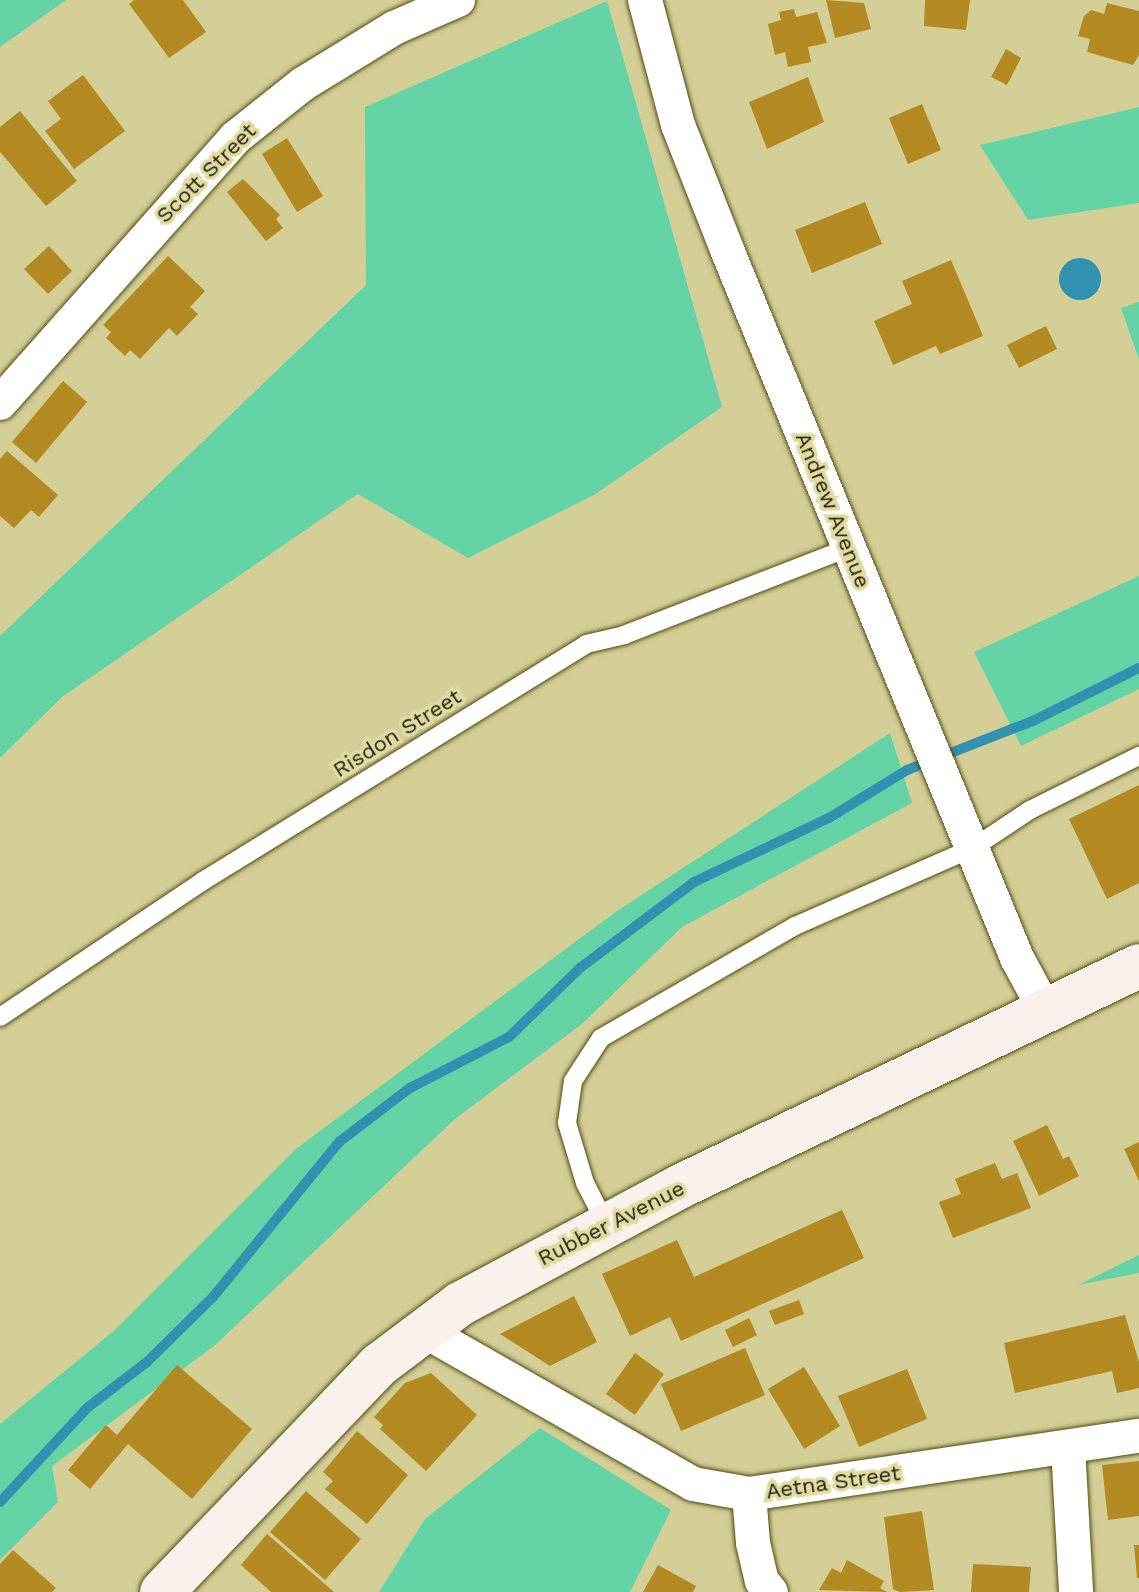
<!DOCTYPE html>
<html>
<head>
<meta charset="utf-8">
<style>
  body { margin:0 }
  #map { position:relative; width:1139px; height:1592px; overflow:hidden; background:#d2ce95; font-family:"Work Sans",sans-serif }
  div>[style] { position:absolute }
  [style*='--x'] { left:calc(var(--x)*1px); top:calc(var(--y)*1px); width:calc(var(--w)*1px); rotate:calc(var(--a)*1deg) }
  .green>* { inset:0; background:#63d3a6 }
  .water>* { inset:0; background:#3191b1 }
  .round { border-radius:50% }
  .stream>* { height:10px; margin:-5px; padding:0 5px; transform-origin:5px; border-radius:5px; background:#3191b1 }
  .building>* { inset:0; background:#b38922 }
  .roads { filter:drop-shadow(0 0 2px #524d15) drop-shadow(0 0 2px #524d15) }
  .lane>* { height:18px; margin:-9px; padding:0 9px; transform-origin:9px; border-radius:9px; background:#fff }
  .street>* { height:34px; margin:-17px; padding:0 17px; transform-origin:17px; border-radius:17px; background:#fff }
  .secondary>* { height:44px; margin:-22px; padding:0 22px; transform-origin:22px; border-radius:22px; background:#fbf1ec }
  span { translate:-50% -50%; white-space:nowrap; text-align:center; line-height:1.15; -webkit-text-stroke:7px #dfdba2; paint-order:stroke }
  .street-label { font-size:22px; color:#211f08 }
</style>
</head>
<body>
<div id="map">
  <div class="green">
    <div style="clip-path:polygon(0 0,66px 0,0 47px)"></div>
    <div style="clip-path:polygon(607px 1px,722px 407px,594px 495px,468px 558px,358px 494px,62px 697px,0 758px,0 636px,366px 285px,365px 107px)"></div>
    <div style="clip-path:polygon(1139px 107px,1139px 203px,1028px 220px,980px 145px)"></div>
    <div style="clip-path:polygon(1139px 302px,1139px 359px,1121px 308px)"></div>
    <div style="clip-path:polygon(1139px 576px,1139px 689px,1021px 746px,974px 652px)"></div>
    <div style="clip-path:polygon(890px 733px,912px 803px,682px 927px,582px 1024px,455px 1119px,214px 1346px,52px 1466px,58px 1502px,0 1560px,0 1424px,115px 1330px,297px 1148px,617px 911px)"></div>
    <div style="clip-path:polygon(1139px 1255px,1139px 1273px,1078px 1285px)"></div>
    <div style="clip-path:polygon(540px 1428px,671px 1510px,630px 1592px,379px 1592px,425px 1519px)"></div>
  </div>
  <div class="water">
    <div class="round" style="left:1059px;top:258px;width:42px;height:42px"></div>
  </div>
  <div class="stream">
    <div style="--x:0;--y:1502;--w:128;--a:-47.2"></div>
    <div style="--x:87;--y:1408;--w:76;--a:-37.5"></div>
    <div style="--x:147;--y:1362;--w:93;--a:-44.6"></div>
    <div style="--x:213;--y:1297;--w:200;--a:-50.9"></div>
    <div style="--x:339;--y:1142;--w:89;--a:-37.3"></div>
    <div style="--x:410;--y:1088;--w:111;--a:-27.3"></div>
    <div style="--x:509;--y:1037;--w:99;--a:-44.2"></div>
    <div style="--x:580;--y:968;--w:143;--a:-37"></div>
    <div style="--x:694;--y:882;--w:149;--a:-25.4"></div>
    <div style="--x:829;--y:818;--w:92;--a:-31.6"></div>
    <div style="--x:907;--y:770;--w:137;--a:-21.3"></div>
    <div style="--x:1035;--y:720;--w:116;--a:-26.6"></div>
  </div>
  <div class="building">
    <div style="clip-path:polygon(134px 0,183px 0,206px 32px,169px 58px,129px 4px)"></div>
    <div style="clip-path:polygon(826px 0,864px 3px,871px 29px,835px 38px)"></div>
    <div style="clip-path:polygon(925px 0,970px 0,966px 30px,924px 26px)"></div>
    <div style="clip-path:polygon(1107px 3px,1139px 11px,1139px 55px,1133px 65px,1087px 52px,1090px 39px,1078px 36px,1084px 16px,1091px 10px,1104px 14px)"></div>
    <div style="clip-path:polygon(794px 9px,796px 17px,817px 12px,827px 43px,808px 47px,811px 62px,788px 67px,785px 52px,775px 55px,768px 24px,781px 20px,779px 12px)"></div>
    <div style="clip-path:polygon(1006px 49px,1021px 58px,1007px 85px,991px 77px)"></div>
    <div style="clip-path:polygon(83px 75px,125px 131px,74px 169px,45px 131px,61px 119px,48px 101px)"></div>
    <div style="clip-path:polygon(808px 77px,824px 122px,767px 149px,749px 102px)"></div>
    <div style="clip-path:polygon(922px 104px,941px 150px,908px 164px,889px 118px)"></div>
    <div style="clip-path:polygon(20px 111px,77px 181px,46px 206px,0 152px,0 127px)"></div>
    <div style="clip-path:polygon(287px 138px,323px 196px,297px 212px,262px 154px)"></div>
    <div style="clip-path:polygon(243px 179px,280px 215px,276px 219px,283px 228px,266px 241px,227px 192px)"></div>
    <div style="clip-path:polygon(865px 202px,882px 244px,812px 273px,795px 230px)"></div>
    <div style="clip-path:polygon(49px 246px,72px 271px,48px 294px,24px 269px)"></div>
    <div style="clip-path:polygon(168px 256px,205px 291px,190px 307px,198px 314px,177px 336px,169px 328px,140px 359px,130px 350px,125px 356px,106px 338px,111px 332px,103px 325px)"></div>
    <div style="clip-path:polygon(951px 260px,983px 336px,940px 354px,936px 346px,893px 365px,874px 321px,912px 304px,902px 281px)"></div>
    <div style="clip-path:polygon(1046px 326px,1057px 349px,1019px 368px,1007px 345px)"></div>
    <div style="clip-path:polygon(63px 381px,87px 402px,36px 463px,12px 442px)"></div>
    <div style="clip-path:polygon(7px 451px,58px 495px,39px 517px,31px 510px,14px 528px,0 516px,0 459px)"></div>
    <div style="clip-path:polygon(1139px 785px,1139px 883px,1107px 899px,1069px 819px)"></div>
    <div style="clip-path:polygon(1047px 1125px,1063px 1159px,1069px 1156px,1079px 1176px,1039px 1196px,1013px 1141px)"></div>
    <div style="clip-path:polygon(1139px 1142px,1139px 1181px,1124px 1149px)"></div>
    <div style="clip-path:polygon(995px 1163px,1002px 1179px,1017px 1173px,1031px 1208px,953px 1238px,939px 1202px,961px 1194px,955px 1179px)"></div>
    <div style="clip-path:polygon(842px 1210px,864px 1258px,681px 1341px,670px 1317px,630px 1336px,602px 1274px,677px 1240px,694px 1277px)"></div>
    <div style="clip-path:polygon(574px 1296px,597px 1342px,550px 1366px,500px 1334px)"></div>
    <div style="clip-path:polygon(799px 1300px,804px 1314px,775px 1325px,769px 1311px)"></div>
    <div style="clip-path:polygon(1125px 1315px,1139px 1362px,1139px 1388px,1117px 1393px,1112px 1371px,1015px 1393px,1004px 1343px)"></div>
    <div style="clip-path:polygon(749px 1318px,757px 1335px,733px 1347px,725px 1330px)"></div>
    <div style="clip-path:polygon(745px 1348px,765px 1395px,681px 1431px,661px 1384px)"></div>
    <div style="clip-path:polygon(635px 1353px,664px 1374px,635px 1415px,606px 1394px)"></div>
    <div style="clip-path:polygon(177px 1365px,252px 1429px,192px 1499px,128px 1444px,90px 1489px,68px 1470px,106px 1425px,117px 1435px)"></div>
    <div style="clip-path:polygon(804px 1367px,840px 1426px,804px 1449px,768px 1389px)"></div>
    <div style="clip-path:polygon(907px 1369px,927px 1419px,859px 1447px,838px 1396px)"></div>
    <div style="clip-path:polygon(431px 1373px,477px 1415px,426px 1471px,380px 1429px,383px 1425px,374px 1417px,405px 1383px)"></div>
    <div style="clip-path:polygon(357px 1431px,408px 1475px,367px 1524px,325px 1489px,333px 1481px,323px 1472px)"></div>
    <div style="clip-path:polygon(1139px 1461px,1139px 1516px,1108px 1520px,1102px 1465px)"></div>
    <div style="clip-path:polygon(306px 1491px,361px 1539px,325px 1580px,270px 1532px)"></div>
    <div style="clip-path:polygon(922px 1511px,934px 1590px,900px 1592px,893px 1589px,884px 1517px)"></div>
    <div style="clip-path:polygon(267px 1534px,334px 1592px,271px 1592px,241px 1565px)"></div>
    <div style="clip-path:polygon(1134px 1545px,1139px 1545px,1139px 1578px,1137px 1578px)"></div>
    <div style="clip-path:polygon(13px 1550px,56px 1588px,52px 1592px,0 1592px,0 1564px)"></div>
    <div style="clip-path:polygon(847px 1560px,884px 1581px,880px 1588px,887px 1592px,819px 1590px,832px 1568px,841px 1573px)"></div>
    <div style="clip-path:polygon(973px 1564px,1031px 1567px,1029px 1592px,971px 1592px)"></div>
    <div style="clip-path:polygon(658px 1565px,696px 1586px,693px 1592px,643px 1592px)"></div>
  </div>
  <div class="roads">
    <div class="lane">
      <div style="--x:0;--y:1017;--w:244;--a:-33.8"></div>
      <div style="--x:203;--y:881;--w:450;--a:-31.7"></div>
      <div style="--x:586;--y:644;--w:39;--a:-13"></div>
      <div style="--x:624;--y:635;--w:240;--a:-21.2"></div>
      <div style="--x:606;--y:1224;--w:46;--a:-117.1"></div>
      <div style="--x:585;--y:1183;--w:63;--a:-106.7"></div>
      <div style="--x:567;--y:1123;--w:42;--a:-81.9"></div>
      <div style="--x:573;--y:1081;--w:51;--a:-56.9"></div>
      <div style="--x:601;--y:1038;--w:224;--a:-30"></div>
      <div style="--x:795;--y:926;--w:194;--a:-23.7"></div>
      <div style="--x:973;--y:848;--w:69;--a:-33.7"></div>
      <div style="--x:1030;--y:810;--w:122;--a:-26.4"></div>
    </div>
    <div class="street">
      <div style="--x:645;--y:0;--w:129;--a:75.2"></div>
      <div style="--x:678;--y:125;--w:136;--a:68.5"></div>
      <div style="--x:728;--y:252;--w:763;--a:67.74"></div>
      <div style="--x:1017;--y:958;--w:59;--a:61.7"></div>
      <div style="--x:0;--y:403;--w:354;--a:-48.4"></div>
      <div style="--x:235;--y:138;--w:87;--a:-38.5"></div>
      <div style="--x:303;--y:84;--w:107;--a:-31.6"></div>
      <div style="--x:394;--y:28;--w:70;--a:-23.6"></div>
      <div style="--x:423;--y:1330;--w:311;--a:29.7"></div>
      <div style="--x:693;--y:1484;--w:57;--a:10.1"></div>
      <div style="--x:749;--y:1494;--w:394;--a:-8.5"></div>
      <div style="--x:1068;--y:1447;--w:145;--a:86.8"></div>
      <div style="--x:749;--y:1494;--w:49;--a:85.3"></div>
      <div style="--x:753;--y:1543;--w:39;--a:77"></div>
      <div style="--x:762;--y:1581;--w:14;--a:51"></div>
    </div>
    <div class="secondary">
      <div style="--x:162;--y:1592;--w:314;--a:-46.3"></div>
      <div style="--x:379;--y:1365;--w:101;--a:-37"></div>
      <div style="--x:460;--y:1304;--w:248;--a:-28.1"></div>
      <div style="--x:679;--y:1187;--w:510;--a:-25.66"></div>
    </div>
  </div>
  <div class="street-label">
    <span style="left:206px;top:173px;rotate:-45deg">Scott Street</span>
    <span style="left:833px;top:510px;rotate:68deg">Andrew Avenue</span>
    <span style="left:397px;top:733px;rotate:-32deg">Risdon Street</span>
    <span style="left:611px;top:1223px;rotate:-27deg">Rubber Avenue</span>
    <span style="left:833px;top:1482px;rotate:-8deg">Aetna Street</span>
  </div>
</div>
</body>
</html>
